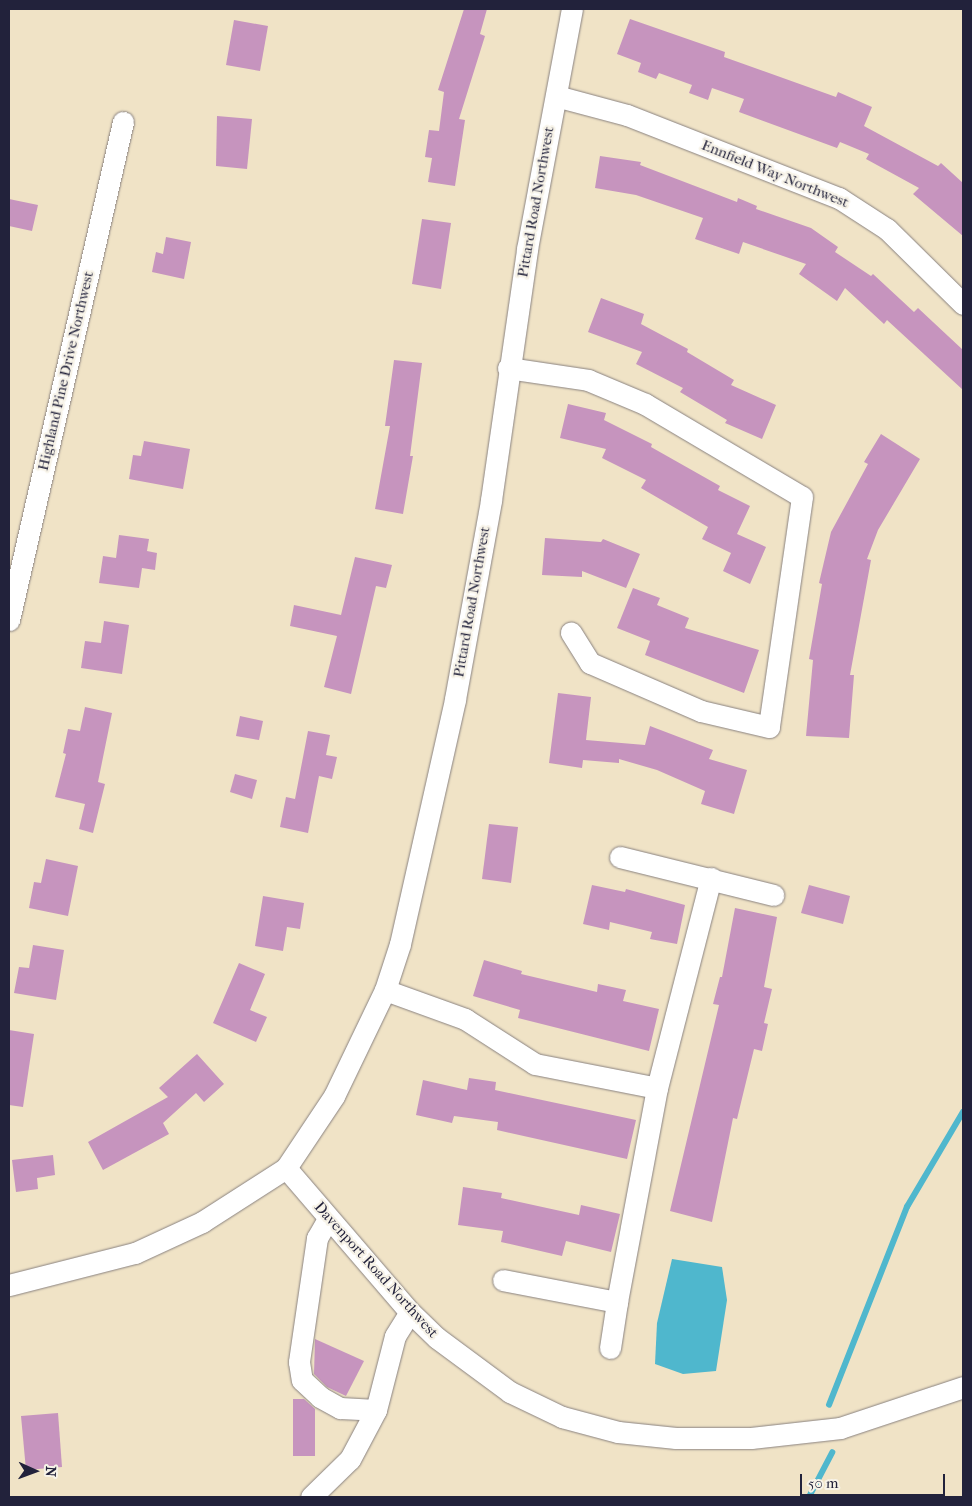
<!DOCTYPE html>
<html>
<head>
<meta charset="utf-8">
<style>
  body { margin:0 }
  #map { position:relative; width:972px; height:1506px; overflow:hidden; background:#f0e3c6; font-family:"IM FELL French Canon",serif }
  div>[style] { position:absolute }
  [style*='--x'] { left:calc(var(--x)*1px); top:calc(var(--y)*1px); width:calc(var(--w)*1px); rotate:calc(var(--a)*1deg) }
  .water>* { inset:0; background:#4fb7cd }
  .stream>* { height:5.5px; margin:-2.75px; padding:0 2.75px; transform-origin:2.75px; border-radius:2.75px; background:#4fb7cd }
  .building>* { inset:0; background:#c694be }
  .roads { filter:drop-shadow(0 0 1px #898280) drop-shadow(0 0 1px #898280) }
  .minor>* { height:21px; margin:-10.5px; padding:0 10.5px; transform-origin:10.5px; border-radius:10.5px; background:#fff }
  span { translate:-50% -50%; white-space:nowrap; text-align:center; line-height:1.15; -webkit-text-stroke:4.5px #f7f3e8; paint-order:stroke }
  .street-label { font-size:15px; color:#22223b }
  .frame { position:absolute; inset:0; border:10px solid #22223b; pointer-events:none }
  .north { position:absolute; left:10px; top:1446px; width:50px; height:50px; -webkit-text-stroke:4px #f7f3e8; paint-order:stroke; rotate:92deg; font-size:14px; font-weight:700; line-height:20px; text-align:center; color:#22223b }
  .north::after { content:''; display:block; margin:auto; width:18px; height:22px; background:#22223b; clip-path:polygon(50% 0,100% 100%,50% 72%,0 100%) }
  .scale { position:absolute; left:800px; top:1474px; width:145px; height:22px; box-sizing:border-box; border:2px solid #22223b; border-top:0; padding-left:6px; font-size:15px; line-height:18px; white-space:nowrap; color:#22223b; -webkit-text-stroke:4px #f7f3e8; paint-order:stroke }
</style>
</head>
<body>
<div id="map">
  <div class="water">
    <div style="clip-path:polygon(672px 1259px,722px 1267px,727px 1300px,716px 1371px,683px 1374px,655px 1364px,657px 1323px)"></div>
  </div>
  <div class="stream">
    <div style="--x:829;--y:1405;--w:213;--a:-68.5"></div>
    <div style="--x:907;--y:1207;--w:110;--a:-59.5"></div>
    <div style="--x:809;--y:1497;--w:50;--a:-62.4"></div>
  </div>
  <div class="building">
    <div style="clip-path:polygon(464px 9px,487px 9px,480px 34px,485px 36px,459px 119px,465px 120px,455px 186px,428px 182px,432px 158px,425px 157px,429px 130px,439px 131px,444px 92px,438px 90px)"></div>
    <div style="clip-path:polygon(630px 19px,725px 52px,724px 57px,836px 97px,838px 92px,872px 107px,864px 126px,938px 166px,941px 163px,963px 183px,963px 236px,913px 194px,919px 188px,866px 159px,869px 154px,840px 142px,837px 148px,739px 112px,744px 99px,712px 88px,708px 100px,689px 93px,692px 85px,659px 73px,656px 79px,638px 72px,641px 63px,617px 54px)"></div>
    <div style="clip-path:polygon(234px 20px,268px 26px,260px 71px,226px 65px)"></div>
    <div style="clip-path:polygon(217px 116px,252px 119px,247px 169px,216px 166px)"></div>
    <div style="clip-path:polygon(600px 156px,641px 162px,640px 165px,737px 202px,738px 198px,757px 206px,756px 209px,811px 228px,838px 247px,835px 252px,871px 276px,873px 274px,914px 312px,918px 308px,963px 350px,963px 390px,887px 320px,884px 324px,845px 288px,837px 301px,799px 274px,806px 264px,743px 242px,739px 254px,695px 239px,703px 218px,636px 195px,595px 188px)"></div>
    <div style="clip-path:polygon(9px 199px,38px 205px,32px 231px,9px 226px)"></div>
    <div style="clip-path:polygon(422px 219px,451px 223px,441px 289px,412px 284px)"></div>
    <div style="clip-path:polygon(166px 237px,191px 242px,184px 279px,152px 272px,156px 252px,163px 254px)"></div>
    <div style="clip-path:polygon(601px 298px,644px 314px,641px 324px,688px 349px,687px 352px,734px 380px,731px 385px,776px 405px,762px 439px,725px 423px,727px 420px,680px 392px,683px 388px,636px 364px,642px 352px,588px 332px)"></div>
    <div style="clip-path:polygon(394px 360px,422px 363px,410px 456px,413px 456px,403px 514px,375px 509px,390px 426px,385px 426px)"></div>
    <div style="clip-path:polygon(568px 404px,606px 413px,604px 420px,652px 444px,651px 447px,720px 486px,718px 490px,750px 506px,737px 534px,766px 547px,750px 584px,723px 571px,731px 553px,702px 539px,708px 527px,641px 488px,646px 480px,602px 458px,606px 449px,560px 438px)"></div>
    <div style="clip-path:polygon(881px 434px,920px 459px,878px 530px,867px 559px,871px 560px,850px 675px,854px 675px,849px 738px,806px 736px,813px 660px,809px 659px,822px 584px,819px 583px,831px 532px,868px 464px,864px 462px)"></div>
    <div style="clip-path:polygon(144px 441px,190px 449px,183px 489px,129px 479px,133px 455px,141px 456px)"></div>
    <div style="clip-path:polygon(119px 535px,149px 539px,147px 551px,157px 553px,155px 570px,142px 568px,139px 588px,99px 583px,103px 556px,116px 558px)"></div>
    <div style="clip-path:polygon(545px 538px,601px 542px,603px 539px,640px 554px,626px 588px,582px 571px,582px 577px,542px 575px)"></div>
    <div style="clip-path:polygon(355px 557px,392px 565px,386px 588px,376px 586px,351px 694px,324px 687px,337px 636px,290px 626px,294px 605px,341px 615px)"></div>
    <div style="clip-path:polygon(633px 588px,660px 598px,657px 605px,689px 618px,685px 628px,759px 650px,744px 693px,645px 655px,650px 641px,617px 628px)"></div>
    <div style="clip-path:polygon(104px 621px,129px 625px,122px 674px,81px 668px,85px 641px,101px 643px)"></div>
    <div style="clip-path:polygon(558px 693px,591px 697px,586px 740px,645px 745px,650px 726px,713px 750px,709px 759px,747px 770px,734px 814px,701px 804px,705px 791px,657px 770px,619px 759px,619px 763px,583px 760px,582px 768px,549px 763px)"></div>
    <div style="clip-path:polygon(85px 707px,112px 713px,98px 782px,105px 784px,93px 833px,79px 829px,85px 804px,55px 797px,66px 754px,63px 753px,68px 729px,80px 731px)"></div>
    <div style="clip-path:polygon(240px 716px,263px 721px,259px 740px,236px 736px)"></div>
    <div style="clip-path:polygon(308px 731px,330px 735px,326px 755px,337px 757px,332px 779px,319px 776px,308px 833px,280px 827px,286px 797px,295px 799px)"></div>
    <div style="clip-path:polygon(235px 774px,257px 780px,252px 799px,230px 792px)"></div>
    <div style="clip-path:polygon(489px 824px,518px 827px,511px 883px,482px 879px)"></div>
    <div style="clip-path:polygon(46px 859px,78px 866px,68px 916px,29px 908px,34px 882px,41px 883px)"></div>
    <div style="clip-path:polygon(592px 885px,625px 892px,626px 889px,685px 905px,677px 944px,650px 939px,652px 932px,610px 922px,609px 930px,583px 924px)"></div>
    <div style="clip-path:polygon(809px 885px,850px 896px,843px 924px,801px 913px)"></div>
    <div style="clip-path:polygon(263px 896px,304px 903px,300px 929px,287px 927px,283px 951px,255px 946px)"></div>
    <div style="clip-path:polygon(735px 908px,777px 917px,764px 987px,772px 989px,764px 1023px,768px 1024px,762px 1051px,754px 1049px,737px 1119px,733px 1118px,712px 1222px,670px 1211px,719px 1005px,713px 1004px,720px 977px,722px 977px)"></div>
    <div style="clip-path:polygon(33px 945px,64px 950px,56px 1000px,14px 993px,19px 967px,29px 968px)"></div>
    <div style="clip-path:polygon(484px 960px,522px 971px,521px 974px,597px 992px,598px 984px,626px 990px,623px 1001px,659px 1009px,649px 1051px,518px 1018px,520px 1010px,473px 996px)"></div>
    <div style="clip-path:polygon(239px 963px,265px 974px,250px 1010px,267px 1017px,256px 1042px,213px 1023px)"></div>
    <div style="clip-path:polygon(9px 1030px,34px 1034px,23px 1107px,9px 1105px)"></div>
    <div style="clip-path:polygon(197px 1054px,224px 1084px,204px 1102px,196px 1093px,163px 1123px,169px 1134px,103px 1170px,88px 1142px,168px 1097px,159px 1088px)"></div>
    <div style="clip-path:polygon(469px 1078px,496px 1082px,495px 1090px,636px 1120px,627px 1159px,497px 1130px,498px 1122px,454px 1116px,452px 1123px,416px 1115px,423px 1080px,467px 1090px)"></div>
    <div style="clip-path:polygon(53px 1155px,55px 1175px,37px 1178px,38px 1189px,16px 1192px,12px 1160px)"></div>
    <div style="clip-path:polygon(463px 1187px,502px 1193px,501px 1198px,579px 1215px,581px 1205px,620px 1214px,611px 1252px,566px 1241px,562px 1256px,501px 1242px,503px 1231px,458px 1225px)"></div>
    <div style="clip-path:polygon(315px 1339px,364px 1361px,346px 1396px,327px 1387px,314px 1374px)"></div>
    <div style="clip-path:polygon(293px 1399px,304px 1399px,315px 1409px,315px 1456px,293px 1456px)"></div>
    <div style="clip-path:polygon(58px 1413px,62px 1467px,26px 1470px,21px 1416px)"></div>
  </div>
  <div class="roads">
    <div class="minor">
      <div style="--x:556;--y:96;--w:73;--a:15"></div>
      <div style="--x:627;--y:115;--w:228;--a:21.4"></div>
      <div style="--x:839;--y:198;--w:57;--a:32.9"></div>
      <div style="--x:887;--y:229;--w:107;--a:44.6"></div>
      <div style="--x:508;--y:368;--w:81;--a:8.5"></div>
      <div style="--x:588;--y:380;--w:62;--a:22.8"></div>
      <div style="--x:645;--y:404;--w:182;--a:30.6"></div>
      <div style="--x:802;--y:497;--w:232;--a:98.2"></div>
      <div style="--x:769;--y:727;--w:70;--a:-166.8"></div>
      <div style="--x:701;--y:711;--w:121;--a:-156.6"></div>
      <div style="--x:590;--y:663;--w:36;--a:-122"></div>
      <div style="--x:9;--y:620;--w:511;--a:-77.11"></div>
      <div style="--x:620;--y:857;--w:158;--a:13.9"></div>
      <div style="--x:385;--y:990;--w:85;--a:19.9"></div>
      <div style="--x:465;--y:1019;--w:83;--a:32.7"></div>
      <div style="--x:535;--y:1064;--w:124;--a:11.1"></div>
      <div style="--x:657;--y:1088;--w:218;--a:100.6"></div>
      <div style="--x:617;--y:1302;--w:116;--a:-169.1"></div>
      <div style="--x:657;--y:1088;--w:217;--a:-75.6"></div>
      <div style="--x:286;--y:1168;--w:87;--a:-56.3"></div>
      <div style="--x:334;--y:1096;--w:118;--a:-64.3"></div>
      <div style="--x:385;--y:990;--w:48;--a:-71.9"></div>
      <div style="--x:400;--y:944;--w:251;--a:-77.3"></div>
      <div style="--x:455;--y:699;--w:202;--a:-79.7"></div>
      <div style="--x:491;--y:500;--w:254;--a:-81.8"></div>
      <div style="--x:527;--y:249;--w:244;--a:-79.4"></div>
      <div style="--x:328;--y:1219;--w:22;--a:120"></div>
      <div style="--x:317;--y:1238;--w:125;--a:98.3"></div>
      <div style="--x:299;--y:1362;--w:18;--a:81"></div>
      <div style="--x:302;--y:1380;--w:25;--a:43"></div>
      <div style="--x:320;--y:1397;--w:23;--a:29"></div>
      <div style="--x:340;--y:1408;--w:36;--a:3"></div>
      <div style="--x:376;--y:1410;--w:76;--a:-75.6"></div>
      <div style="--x:395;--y:1336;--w:28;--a:-58"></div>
      <div style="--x:9;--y:1285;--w:130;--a:-14.3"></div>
      <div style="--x:135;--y:1253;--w:74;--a:-24.8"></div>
      <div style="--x:202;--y:1222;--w:100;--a:-32.7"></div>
      <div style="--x:286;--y:1168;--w:190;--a:49.3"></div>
      <div style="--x:410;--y:1312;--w:37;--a:44"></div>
      <div style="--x:437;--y:1338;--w:91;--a:36.5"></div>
      <div style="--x:510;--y:1392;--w:58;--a:25.7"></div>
      <div style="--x:562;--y:1417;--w:58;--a:15"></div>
      <div style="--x:618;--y:1432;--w:58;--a:5.9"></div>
      <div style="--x:676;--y:1438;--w:75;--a:0"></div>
      <div style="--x:751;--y:1438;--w:90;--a:-6.4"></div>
      <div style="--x:840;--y:1428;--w:130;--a:-18.4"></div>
      <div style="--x:610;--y:1348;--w:47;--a:-81.3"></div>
      <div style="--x:311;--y:1497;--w:54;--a:-44.3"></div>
      <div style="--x:350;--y:1459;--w:55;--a:-62"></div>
    </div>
  </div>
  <div class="street-label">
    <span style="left:775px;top:174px;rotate:22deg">Ennfield Way Northwest</span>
    <span style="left:536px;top:202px;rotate:-80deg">Pittard Road Northwest</span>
    <span style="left:66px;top:371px;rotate:-77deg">Highland Pine Drive Northwest</span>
    <span style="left:472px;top:602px;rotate:-80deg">Pittard Road Northwest</span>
    <span style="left:376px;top:1270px;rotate:48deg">Davenport Road Northwest</span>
  </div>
  <div class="frame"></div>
  <div class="north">N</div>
  <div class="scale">50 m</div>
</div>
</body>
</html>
